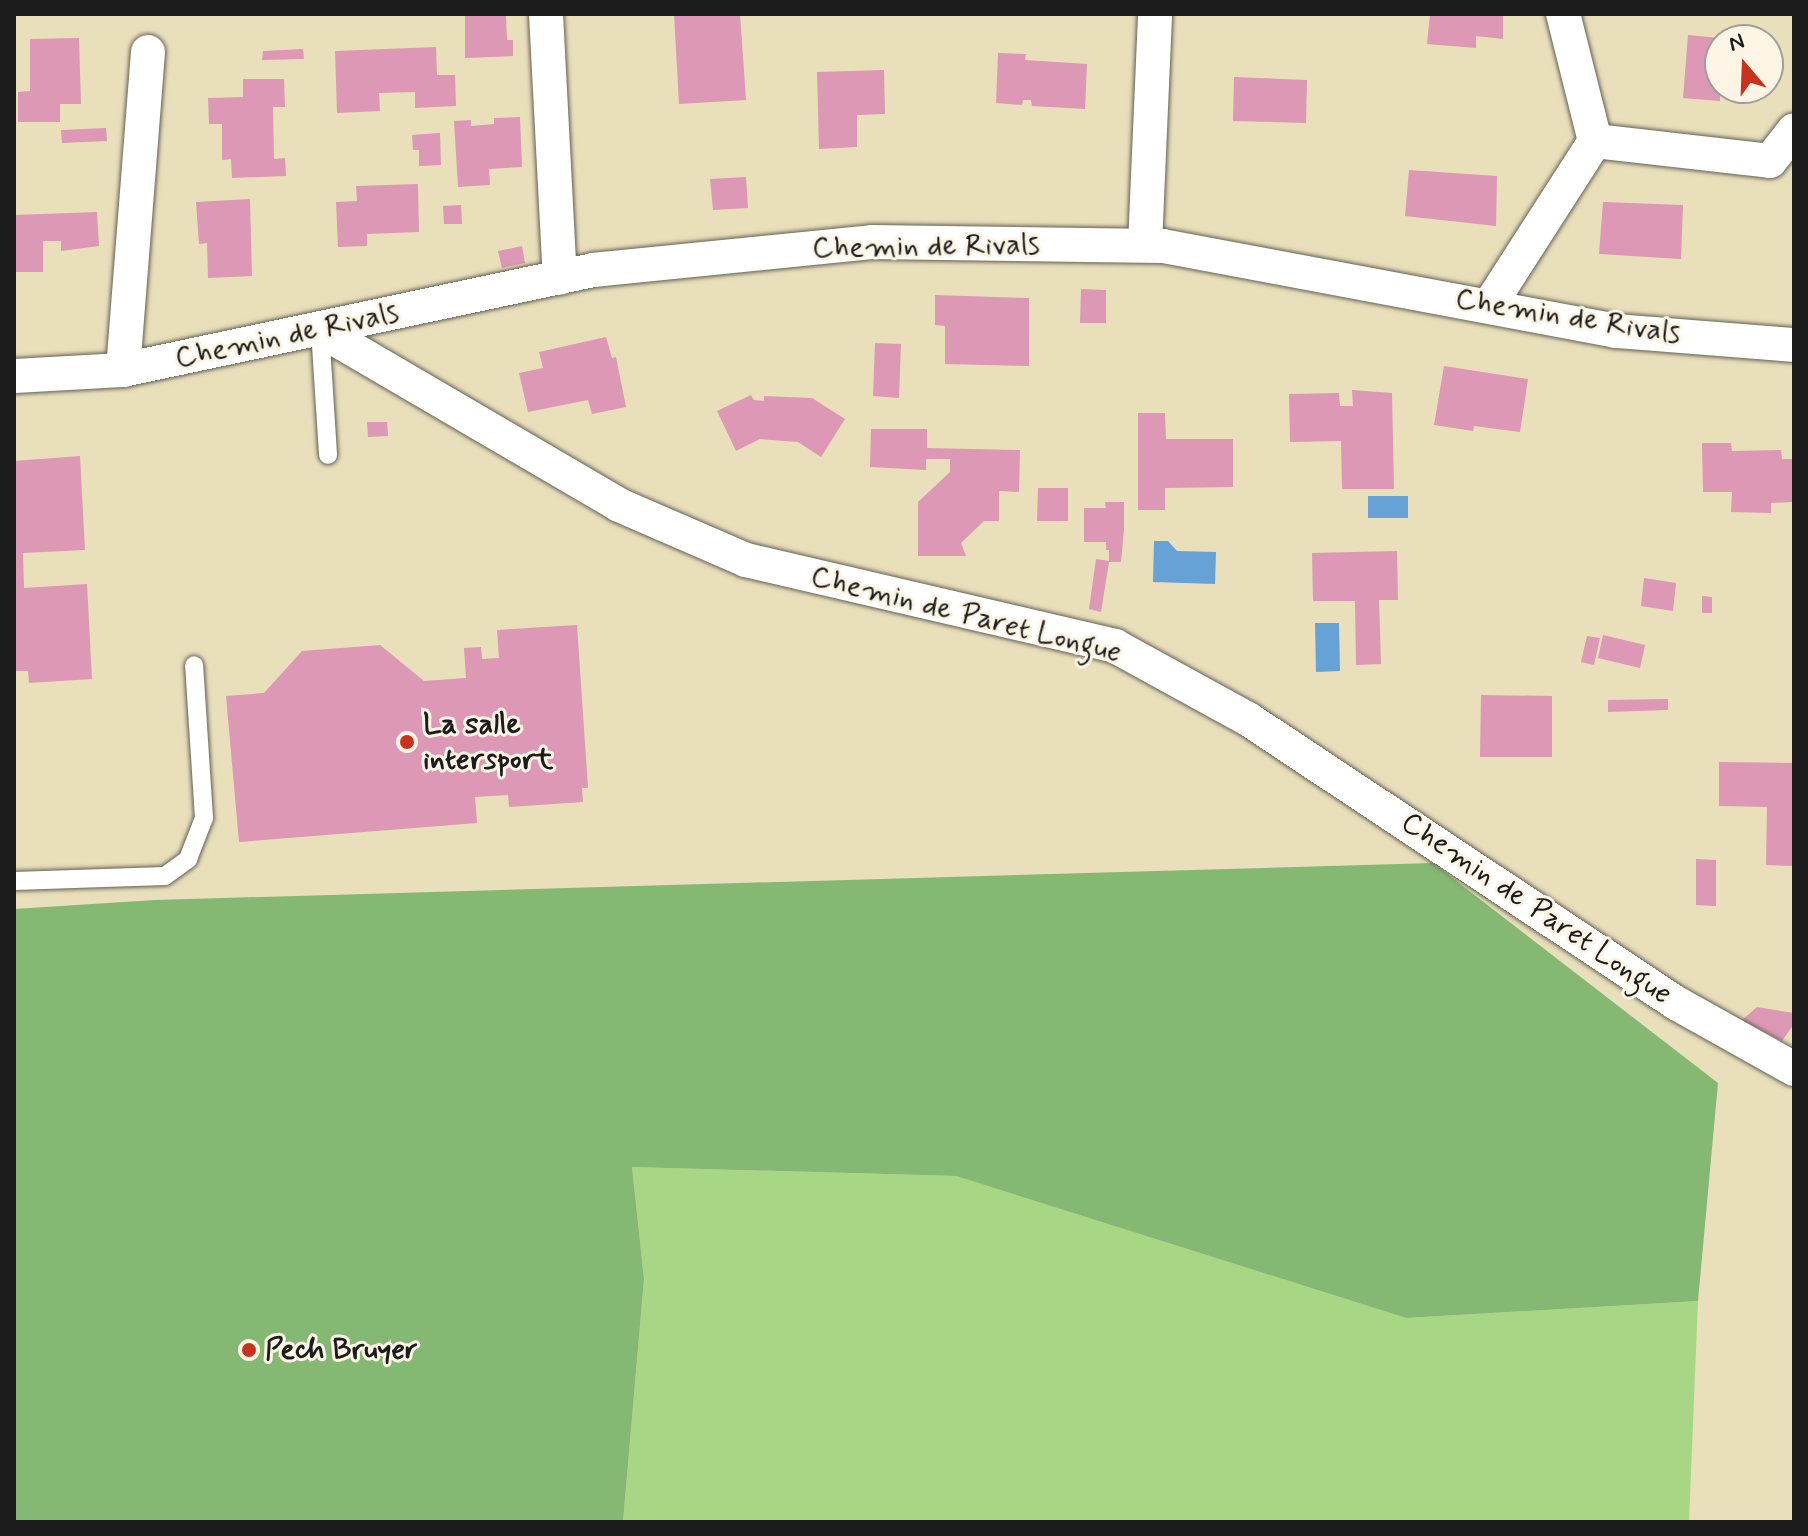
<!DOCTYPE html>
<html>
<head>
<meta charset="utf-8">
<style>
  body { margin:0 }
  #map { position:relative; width:1808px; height:1536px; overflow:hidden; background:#e9dfbb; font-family:Mynerve,sans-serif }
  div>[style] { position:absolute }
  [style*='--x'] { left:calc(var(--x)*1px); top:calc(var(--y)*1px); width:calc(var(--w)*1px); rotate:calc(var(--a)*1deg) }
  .green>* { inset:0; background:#a7d785 }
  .forest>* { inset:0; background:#85b872 }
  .water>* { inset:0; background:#67a2d7 }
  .building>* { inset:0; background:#dc98b4 }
  .roads { filter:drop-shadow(0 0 2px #646054) drop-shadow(0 0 2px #646054) }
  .lane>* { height:18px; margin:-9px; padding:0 9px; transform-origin:9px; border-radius:9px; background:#fff }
  .street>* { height:34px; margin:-17px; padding:0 17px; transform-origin:17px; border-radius:17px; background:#fff }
  .dots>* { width:22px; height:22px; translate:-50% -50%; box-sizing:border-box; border:4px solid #fcf5e5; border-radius:50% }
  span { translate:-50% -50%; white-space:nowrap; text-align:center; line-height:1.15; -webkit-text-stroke:6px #fcf5e5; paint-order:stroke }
  .street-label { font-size:30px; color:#1c1c1c }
  .poi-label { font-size:30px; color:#1c1c1c; font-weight:700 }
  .left { translate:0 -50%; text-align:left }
  .frame { position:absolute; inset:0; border:16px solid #1c1c1c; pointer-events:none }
  .north { position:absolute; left:1704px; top:24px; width:80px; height:80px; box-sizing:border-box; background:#fcf5e5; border:2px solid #a29e95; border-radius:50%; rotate:341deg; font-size:22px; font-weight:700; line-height:32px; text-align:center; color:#1c1c1c }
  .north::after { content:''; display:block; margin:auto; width:28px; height:36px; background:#c8321e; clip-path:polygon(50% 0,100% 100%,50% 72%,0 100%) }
</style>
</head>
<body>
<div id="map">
  <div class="green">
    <div style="clip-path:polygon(632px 1167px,956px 1176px,1406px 1318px,1698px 1301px,1689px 1522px,623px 1522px,644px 1279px)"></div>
  </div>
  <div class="forest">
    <div style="clip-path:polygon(1433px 863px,1718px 1083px,1698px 1301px,1406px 1318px,956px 1176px,632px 1167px,644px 1279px,623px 1522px,14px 1522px,14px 909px,155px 900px)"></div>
  </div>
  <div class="water">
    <div style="clip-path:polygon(1368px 496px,1408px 496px,1408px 518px,1368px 518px)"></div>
    <div style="clip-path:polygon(1154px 541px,1168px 541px,1177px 551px,1216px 552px,1215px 584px,1153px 582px)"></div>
    <div style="clip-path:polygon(1315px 623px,1339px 623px,1340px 671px,1316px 672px)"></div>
  </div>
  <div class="building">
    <div style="clip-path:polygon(465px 14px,506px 14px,507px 40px,513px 40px,513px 56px,465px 58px)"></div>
    <div style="clip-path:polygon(674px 14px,740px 14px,746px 100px,679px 104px)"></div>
    <div style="clip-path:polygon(1430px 14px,1503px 14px,1503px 39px,1476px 36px,1476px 48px,1427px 44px)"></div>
    <div style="clip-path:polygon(1688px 35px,1720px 38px,1720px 101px,1683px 98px)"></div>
    <div style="clip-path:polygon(79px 38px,81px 104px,60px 104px,60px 122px,18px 122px,18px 92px,30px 91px,30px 39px)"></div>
    <div style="clip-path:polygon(436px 47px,437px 75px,455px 75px,456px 106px,415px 108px,415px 92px,379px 93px,380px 111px,337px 113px,335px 51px)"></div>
    <div style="clip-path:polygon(303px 49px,304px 59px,262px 60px,263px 51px)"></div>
    <div style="clip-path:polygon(998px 53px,1026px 54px,1025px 60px,1087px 64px,1085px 109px,1032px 106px,1031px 100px,1023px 100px,1022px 105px,996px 103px)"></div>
    <div style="clip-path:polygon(884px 70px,885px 114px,857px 115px,857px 147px,819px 149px,817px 72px)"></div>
    <div style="clip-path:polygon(1234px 77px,1307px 80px,1306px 123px,1233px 121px)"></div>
    <div style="clip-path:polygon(243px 79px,284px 79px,285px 107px,273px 107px,274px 159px,285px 158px,286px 176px,232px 178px,231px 159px,222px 160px,222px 124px,209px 124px,208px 98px,243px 97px)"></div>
    <div style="clip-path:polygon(520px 117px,522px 167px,489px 169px,490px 185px,458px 187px,454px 121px,471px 120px,471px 126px,494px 124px,494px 118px)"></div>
    <div style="clip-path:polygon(106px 128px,107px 141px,62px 143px,61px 130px)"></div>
    <div style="clip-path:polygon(440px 133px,441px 165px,419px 166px,419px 150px,413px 150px,412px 135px)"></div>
    <div style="clip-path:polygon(1409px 170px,1497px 176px,1496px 226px,1405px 216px)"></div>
    <div style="clip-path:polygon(746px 177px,748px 208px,713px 210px,710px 179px)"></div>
    <div style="clip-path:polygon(418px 184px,419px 232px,367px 234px,367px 246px,338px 247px,336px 202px,357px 201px,356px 186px)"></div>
    <div style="clip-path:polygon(250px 199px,252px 276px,208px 278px,207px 243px,199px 244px,196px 202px)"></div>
    <div style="clip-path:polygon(1603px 202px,1683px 205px,1681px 259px,1599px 254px)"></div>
    <div style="clip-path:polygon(461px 205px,462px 224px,444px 224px,443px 206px)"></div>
    <div style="clip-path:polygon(97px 212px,99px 246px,61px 251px,61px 241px,43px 241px,43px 272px,14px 272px,14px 215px)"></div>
    <div style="clip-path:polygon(522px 246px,525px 263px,502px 268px,498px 251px)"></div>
    <div style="clip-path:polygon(1081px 289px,1106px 290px,1106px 323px,1080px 323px)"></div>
    <div style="clip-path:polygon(935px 295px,1029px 298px,1029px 366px,945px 364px,945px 326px,935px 325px)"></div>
    <div style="clip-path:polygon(606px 337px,612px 358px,616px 357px,626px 407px,592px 414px,588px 400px,528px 412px,519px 373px,543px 368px,539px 352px)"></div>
    <div style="clip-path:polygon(875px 343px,901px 344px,899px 398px,873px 396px)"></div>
    <div style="clip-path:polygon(1444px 366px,1528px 379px,1520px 432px,1474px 426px,1473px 431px,1434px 425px)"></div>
    <div style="clip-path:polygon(1352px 390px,1392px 393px,1394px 489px,1342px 489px,1341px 441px,1290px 442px,1289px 394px,1339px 393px,1340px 406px,1353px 406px)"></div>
    <div style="clip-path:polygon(751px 395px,754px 400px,764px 401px,764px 396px,812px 398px,845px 419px,821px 457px,798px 442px,760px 439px,736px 451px,717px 411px)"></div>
    <div style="clip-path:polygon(1138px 413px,1165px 413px,1166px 439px,1233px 439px,1233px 487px,1165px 488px,1165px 510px,1138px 510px)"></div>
    <div style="clip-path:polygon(367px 422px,387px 422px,388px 436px,368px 437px)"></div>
    <div style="clip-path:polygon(871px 429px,927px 429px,927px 448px,1020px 450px,1019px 492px,999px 491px,999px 521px,984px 521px,961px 543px,966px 556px,918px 556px,918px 502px,950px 472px,950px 459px,926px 459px,926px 470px,870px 467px)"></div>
    <div style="clip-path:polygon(1702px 443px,1731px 443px,1732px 451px,1781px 450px,1782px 459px,1794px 459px,1794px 502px,1771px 503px,1771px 513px,1731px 512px,1732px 492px,1703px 492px)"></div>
    <div style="clip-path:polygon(80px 456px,85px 550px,23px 553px,24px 588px,87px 584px,92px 679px,29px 683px,28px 671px,14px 671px,14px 461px)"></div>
    <div style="clip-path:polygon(1038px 488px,1068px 488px,1068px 521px,1037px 521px)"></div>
    <div style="clip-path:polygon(1105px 502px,1124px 502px,1124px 529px,1121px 562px,1109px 562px,1101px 612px,1089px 609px,1096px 559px,1109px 561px,1109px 550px,1106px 550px,1106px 542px,1084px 542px,1084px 508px,1106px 508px)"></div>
    <div style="clip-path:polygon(1397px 551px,1398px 600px,1379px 600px,1381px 664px,1356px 665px,1355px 601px,1313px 601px,1312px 553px)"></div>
    <div style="clip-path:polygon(1644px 578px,1676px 583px,1673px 611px,1641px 606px)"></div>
    <div style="clip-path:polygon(1702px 596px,1712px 597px,1712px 613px,1702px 613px)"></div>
    <div style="clip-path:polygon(577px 625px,588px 788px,582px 788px,583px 802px,509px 807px,508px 795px,475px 797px,477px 823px,239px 842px,226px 696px,264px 693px,302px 651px,380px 645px,424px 681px,466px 678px,464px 648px,481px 647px,482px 659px,499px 658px,497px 630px)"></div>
    <div style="clip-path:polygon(1603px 635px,1645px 645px,1640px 668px,1598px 658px)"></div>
    <div style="clip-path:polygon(1587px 636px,1600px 638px,1594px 665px,1581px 662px)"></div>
    <div style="clip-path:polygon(1481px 695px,1552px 696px,1552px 757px,1480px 757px)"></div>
    <div style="clip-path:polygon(1668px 699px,1668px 710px,1608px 712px,1608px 700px)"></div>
    <div style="clip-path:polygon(1719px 762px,1794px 763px,1794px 866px,1766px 865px,1767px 807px,1719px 806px)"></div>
    <div style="clip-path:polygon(1696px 859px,1716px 860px,1716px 906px,1696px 905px)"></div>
    <div style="clip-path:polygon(1757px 1007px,1794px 1013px,1794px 1024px,1782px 1041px,1742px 1020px)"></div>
  </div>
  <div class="roads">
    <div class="lane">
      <div style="--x:320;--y:330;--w:125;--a:86.3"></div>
      <div style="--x:14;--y:881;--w:151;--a:-1.9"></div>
      <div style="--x:165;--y:876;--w:29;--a:-36"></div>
      <div style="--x:188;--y:859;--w:44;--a:-68.7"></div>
      <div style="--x:204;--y:818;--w:153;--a:-93.7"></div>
    </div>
    <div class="street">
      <div style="--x:546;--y:14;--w:264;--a:87"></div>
      <div style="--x:1595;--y:141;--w:176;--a:6.5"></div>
      <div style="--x:1770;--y:161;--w:39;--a:-52"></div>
      <div style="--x:1145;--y:245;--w:231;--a:-87.5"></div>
      <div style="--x:1489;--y:306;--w:196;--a:-57.3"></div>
      <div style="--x:1595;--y:141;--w:131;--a:-104.1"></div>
      <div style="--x:320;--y:330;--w:346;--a:30.3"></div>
      <div style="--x:619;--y:505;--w:138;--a:23.4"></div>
      <div style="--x:746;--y:560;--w:379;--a:13.1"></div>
      <div style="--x:1115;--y:646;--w:152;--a:28.8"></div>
      <div style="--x:1248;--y:719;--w:514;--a:33.57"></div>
      <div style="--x:1676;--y:1003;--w:135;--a:29.2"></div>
      <div style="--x:123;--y:370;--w:319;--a:-85.5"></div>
      <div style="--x:14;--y:376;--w:109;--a:-3.2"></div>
      <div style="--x:123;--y:370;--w:481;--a:-12"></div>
      <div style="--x:593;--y:270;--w:280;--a:-5.7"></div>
      <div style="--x:872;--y:242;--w:291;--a:0.8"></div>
      <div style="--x:1163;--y:246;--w:461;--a:10.6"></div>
      <div style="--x:1616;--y:331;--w:179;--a:4.5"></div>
    </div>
  </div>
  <div class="dots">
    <div style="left:407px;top:742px;background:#c8321e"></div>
    <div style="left:249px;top:1350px;background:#c8321e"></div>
  </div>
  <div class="street-label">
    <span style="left:926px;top:247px;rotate:-1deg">Chemin de Rivals</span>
    <span style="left:1568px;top:317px;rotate:9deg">Chemin de Rivals</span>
    <span style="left:287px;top:336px;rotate:-12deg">Chemin de Rivals</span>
    <span style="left:966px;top:615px;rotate:14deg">Chemin de Paret Longue</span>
    <span style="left:1536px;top:909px;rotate:34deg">Chemin de Paret Longue</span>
  </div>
  <div class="poi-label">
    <span class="left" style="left:423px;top:742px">La salle<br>intersport</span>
    <span class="left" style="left:265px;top:1350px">Pech Bruyer</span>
  </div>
  <div class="frame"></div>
  <div class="north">N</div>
</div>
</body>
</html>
